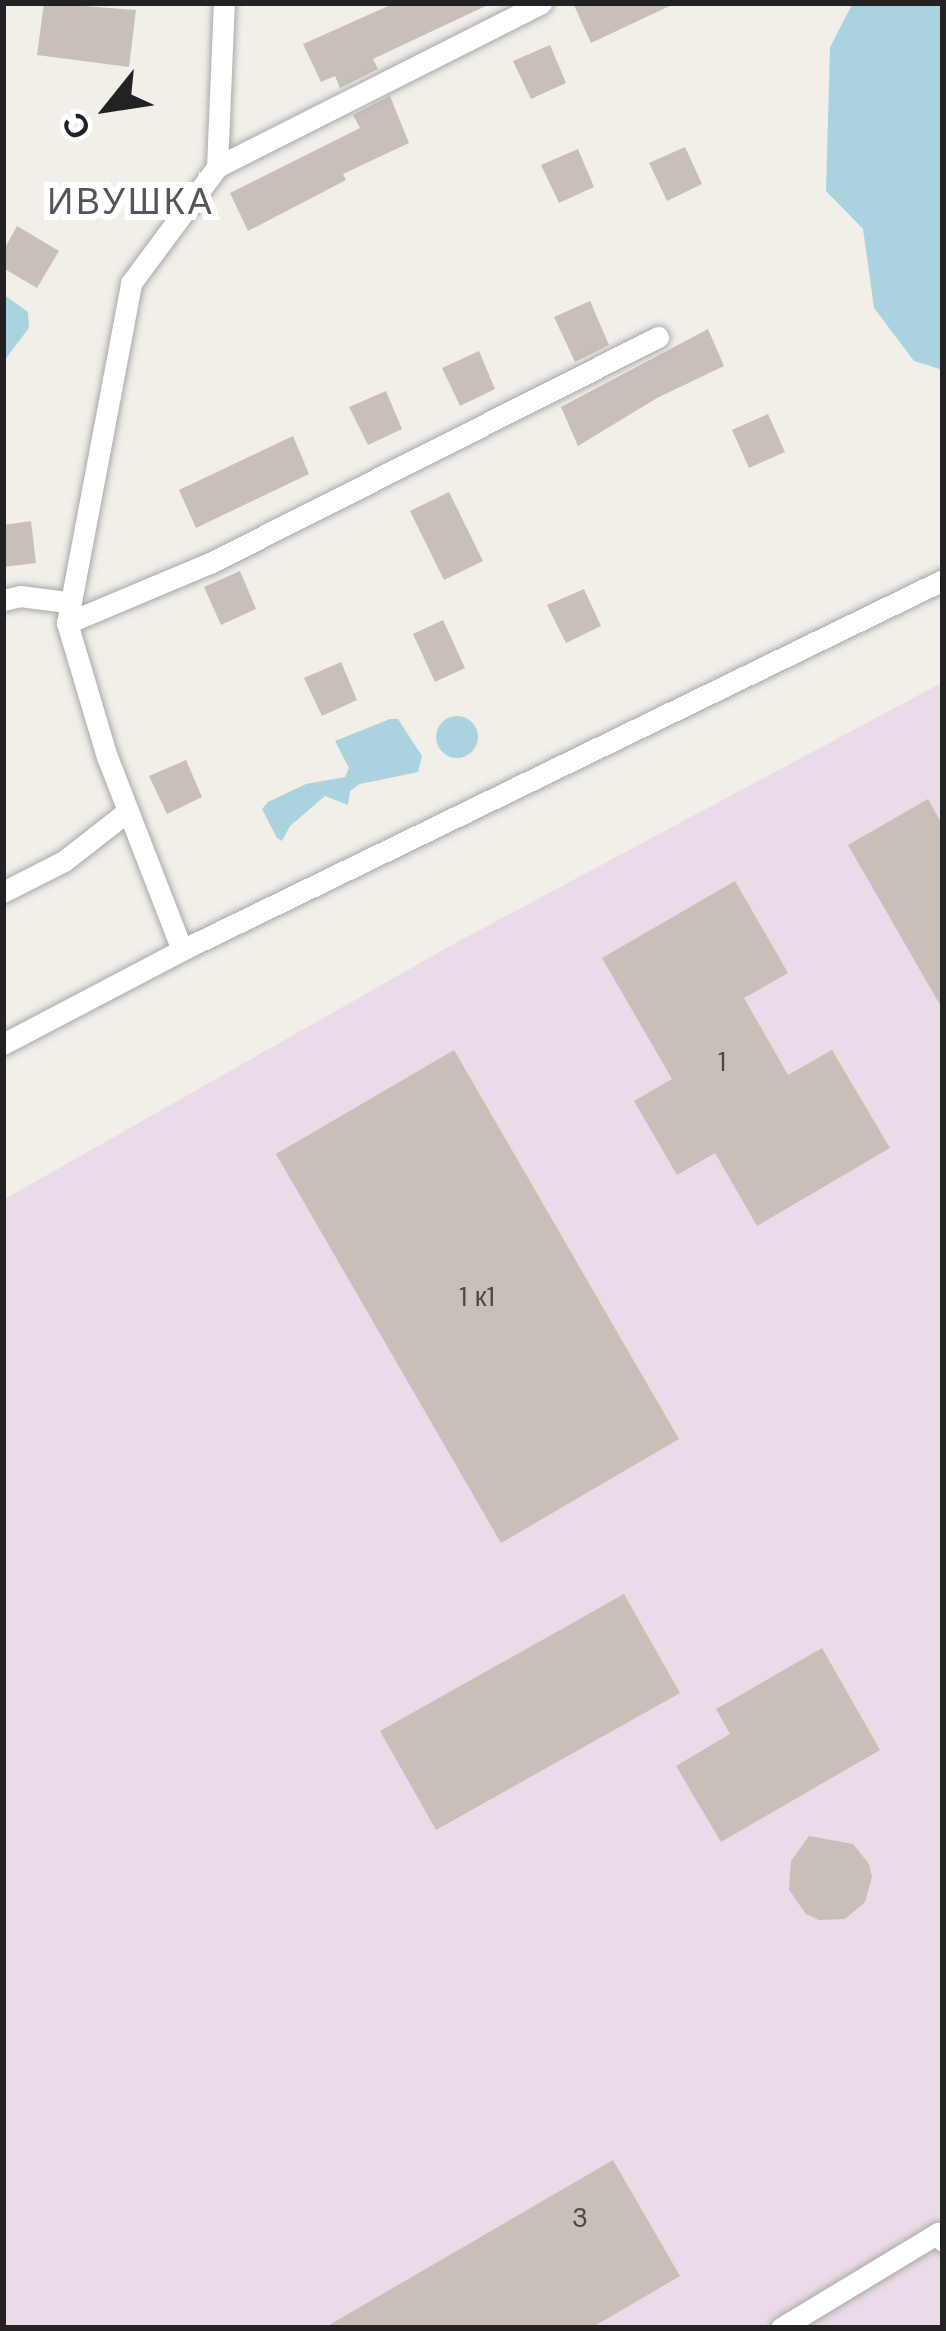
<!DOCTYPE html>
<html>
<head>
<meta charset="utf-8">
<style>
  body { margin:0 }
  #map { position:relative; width:946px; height:2331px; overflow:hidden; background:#f2efe9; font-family:"DM Sans",sans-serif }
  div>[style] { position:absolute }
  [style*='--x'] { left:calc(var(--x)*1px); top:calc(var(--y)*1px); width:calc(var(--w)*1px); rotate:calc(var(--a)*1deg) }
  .industrial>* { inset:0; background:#ebdbe8 }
  .water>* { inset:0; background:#aad3df }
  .round { border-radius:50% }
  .building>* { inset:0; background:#c7bfb8 }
  .roads { filter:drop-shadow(0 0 3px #a9a9a9) drop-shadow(0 0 3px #a9a9a9) }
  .service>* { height:21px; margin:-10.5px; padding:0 10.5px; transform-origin:10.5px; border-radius:10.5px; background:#fff }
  span { translate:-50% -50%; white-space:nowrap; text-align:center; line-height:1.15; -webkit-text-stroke:12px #fff; paint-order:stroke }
  .number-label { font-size:27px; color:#4b4948 }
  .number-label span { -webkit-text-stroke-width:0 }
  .neighbourhood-label { font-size:36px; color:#555; letter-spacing:3px }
  .frame { position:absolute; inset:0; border:6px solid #222; pointer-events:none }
  .north { position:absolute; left:48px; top:48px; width:120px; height:120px; -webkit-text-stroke:9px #fff; paint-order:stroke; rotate:240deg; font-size:33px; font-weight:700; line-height:48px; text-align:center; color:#222 }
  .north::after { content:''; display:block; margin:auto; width:42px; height:54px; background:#222; clip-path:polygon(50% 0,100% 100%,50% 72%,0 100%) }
</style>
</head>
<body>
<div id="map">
  <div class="industrial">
    <div style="clip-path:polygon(943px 682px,943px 2328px,3px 2328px,3px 1200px,450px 946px)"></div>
  </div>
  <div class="water">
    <div style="clip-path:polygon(853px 3px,943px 3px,943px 370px,914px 361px,874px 308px,863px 229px,826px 191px,830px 47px)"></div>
    <div style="clip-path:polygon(3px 294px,28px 312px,29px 328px,3px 362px)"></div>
    <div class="round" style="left:436px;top:716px;width:42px;height:42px"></div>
    <div style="clip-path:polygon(390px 719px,398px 719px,422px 756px,418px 772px,360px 784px,350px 791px,348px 805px,325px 796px,290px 826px,282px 841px,277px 838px,262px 809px,268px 802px,306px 784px,345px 777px,349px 768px,335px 741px)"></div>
  </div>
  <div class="building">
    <div style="clip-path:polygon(44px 3px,136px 10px,129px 67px,37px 55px)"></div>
    <div style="clip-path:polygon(395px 3px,492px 3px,373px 59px,378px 69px,340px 88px,335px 76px,321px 82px,303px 44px)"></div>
    <div style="clip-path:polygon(573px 3px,676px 3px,591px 43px)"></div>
    <div style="clip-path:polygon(550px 45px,566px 83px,531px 99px,513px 61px)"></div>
    <div style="clip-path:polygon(390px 96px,409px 143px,343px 174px,346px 180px,248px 231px,230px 193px,360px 128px,353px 115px)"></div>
    <div style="clip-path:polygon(685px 147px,702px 184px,667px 201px,649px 163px)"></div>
    <div style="clip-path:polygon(578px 149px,594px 187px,559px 203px,541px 165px)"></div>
    <div style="clip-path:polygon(17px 226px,59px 251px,37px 288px,3px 268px,3px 251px)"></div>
    <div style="clip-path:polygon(590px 301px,609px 345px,575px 362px,554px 317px)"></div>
    <div style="clip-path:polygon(708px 329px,724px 366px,657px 398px,578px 446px,561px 407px)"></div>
    <div style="clip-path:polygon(479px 351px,495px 389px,460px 406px,442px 368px)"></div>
    <div style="clip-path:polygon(386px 391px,402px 429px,368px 445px,349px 407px)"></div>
    <div style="clip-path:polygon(768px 414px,785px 452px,749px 468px,732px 430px)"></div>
    <div style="clip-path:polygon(293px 436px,309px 474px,196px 528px,179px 490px)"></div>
    <div style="clip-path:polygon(449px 492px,483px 561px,444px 580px,410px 511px)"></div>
    <div style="clip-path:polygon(31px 521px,36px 563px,3px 567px,3px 525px)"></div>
    <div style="clip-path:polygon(240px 571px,256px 609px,221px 625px,204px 587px)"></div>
    <div style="clip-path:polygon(584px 589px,601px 626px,566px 643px,547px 605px)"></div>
    <div style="clip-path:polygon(443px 620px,465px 668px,435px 682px,413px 634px)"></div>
    <div style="clip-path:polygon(341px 662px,357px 700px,322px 716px,304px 678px)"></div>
    <div style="clip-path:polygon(186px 760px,202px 797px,167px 814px,149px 776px)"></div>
    <div style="clip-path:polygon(928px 799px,943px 826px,943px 1010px,848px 845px)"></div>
    <div style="clip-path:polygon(735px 881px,788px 973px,744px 998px,788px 1075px,832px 1050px,890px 1148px,757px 1226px,715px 1153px,677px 1175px,634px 1101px,672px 1079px,602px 958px)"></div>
    <div style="clip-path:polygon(454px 1050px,679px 1439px,501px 1543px,276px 1154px)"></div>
    <div style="clip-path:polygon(624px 1594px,680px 1693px,436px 1830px,380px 1731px)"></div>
    <div style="clip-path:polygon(822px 1648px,880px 1750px,721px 1842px,676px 1766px,730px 1734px,716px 1709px)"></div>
    <div style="clip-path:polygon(809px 1836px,853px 1844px,869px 1864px,872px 1877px,865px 1902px,845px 1919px,819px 1920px,806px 1914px,789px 1890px,791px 1861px)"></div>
    <div style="clip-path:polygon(613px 2160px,680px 2276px,591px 2328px,324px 2328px)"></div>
  </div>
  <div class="roads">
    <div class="service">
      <div style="--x:217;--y:167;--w:164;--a:-87.6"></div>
      <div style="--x:3;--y:600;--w:17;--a:-13"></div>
      <div style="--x:20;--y:596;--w:47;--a:7.3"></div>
      <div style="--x:67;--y:623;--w:155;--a:-22.8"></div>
      <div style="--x:210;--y:563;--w:502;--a:-26.77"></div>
      <div style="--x:3;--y:892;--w:68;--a:-26.9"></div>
      <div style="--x:64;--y:861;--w:81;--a:-38"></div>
      <div style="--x:182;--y:950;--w:207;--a:-111.2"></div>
      <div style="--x:107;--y:757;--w:140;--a:-106.6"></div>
      <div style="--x:67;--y:623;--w:346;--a:-79.3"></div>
      <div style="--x:131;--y:283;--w:144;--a:-53.4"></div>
      <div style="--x:217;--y:167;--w:363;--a:-26.8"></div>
      <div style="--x:3;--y:1044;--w:202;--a:-27.7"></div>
      <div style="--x:182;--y:950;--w:846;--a:-25.93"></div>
      <div style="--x:781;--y:2328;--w:184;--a:-31.2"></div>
      <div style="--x:938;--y:2233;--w:9;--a:58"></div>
    </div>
  </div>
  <div class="number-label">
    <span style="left:722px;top:1062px">1</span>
    <span style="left:477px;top:1297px">1 к1</span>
    <span style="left:580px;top:2218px">3</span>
  </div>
  <div class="neighbourhood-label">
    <span style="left:131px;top:202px">ИВУШКА</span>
  </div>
  <div class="frame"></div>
  <div class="north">С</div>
</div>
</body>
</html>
